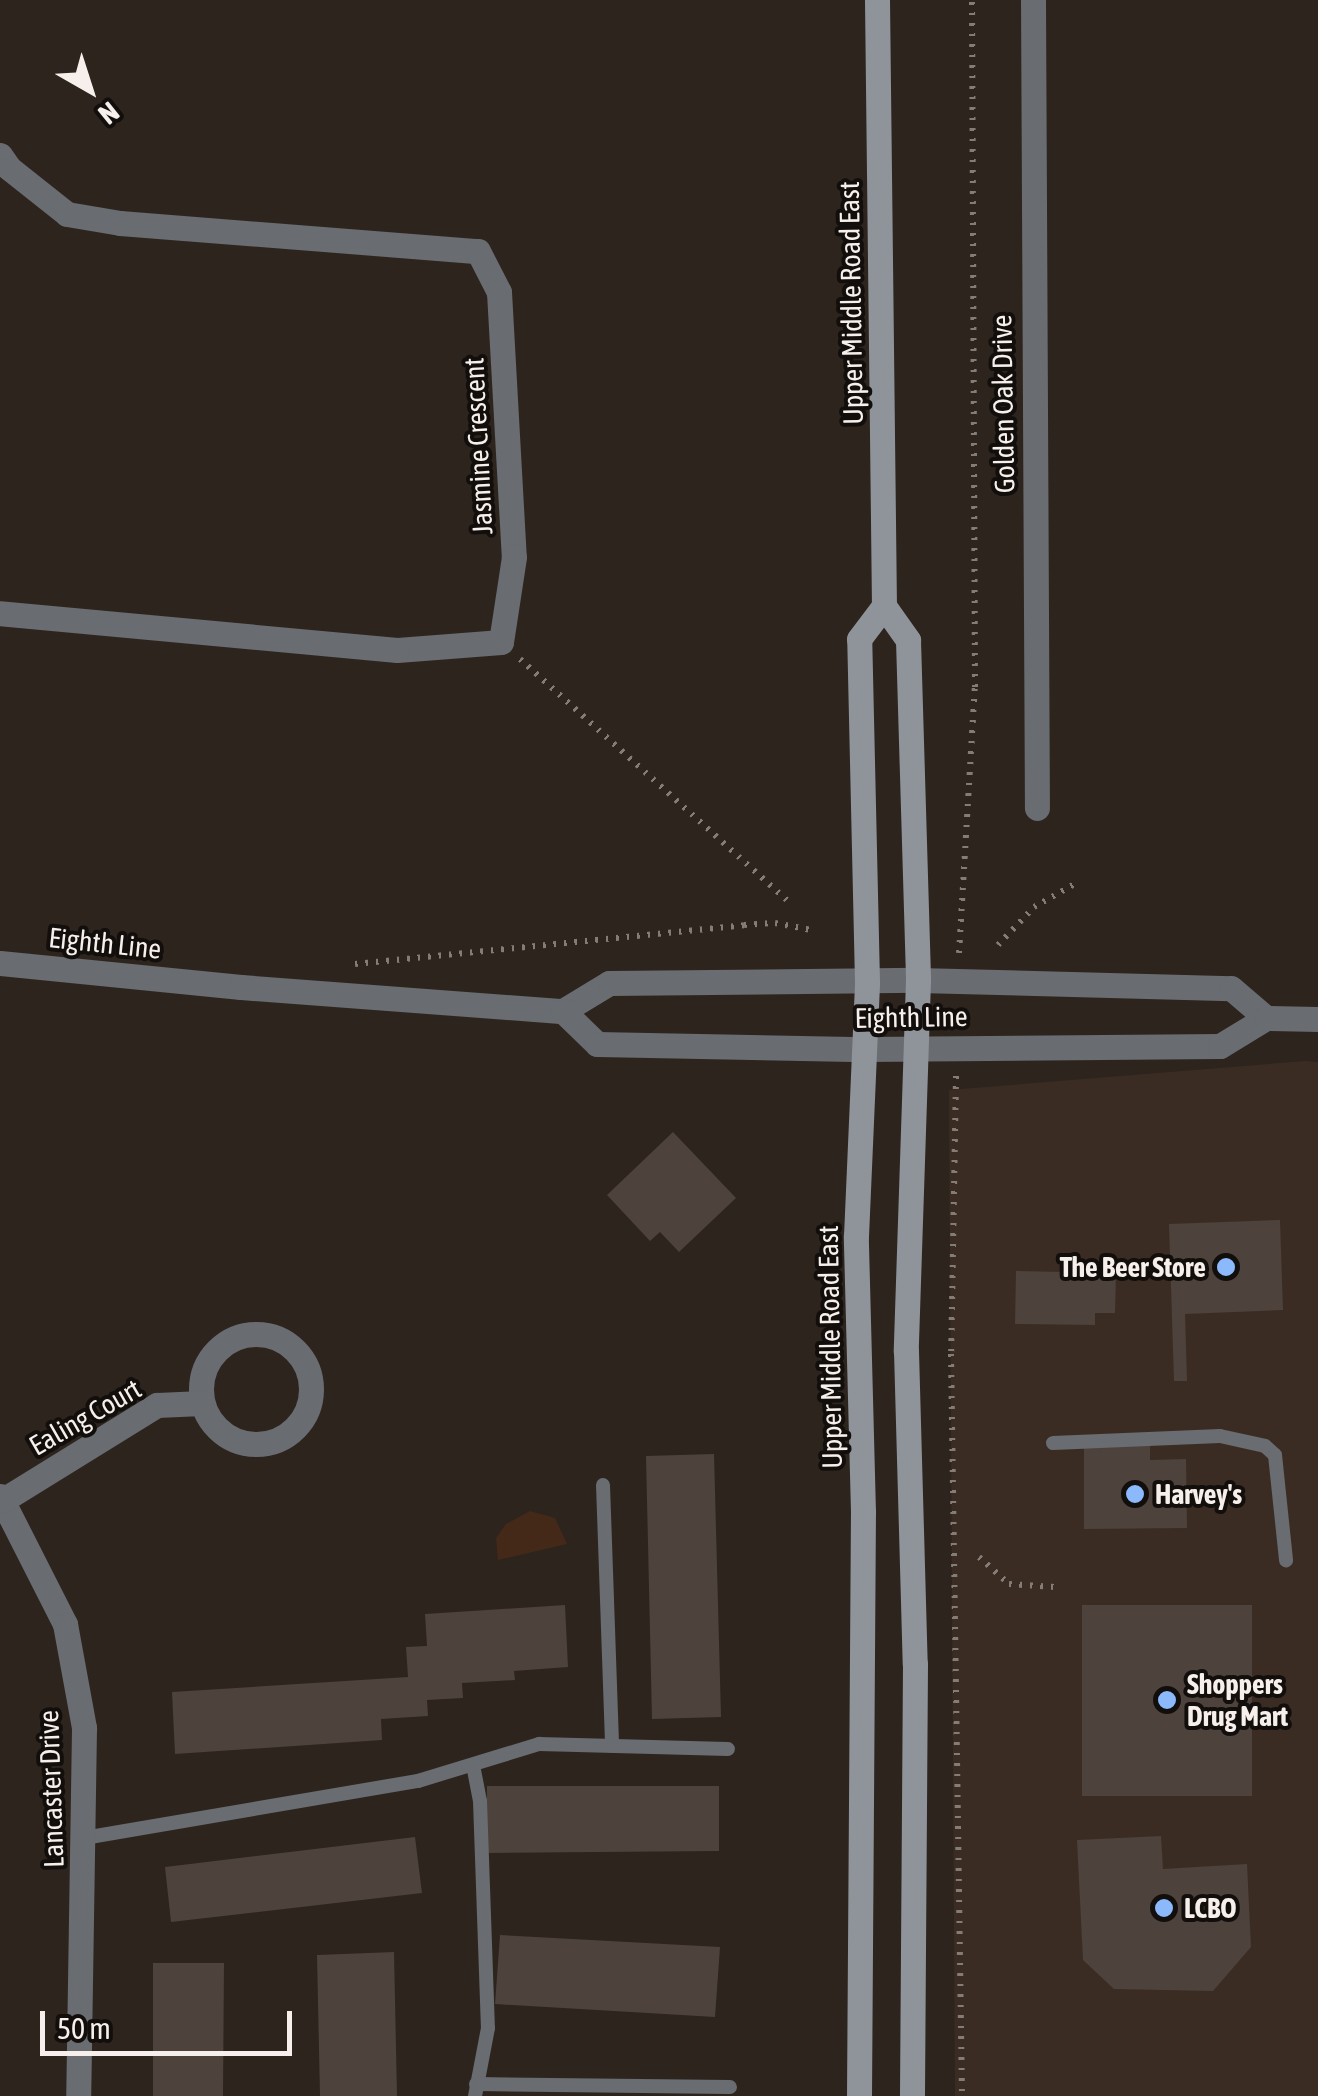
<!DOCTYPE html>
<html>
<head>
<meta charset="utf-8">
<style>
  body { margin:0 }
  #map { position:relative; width:1318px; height:2096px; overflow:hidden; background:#2d241e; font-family:"Asap Condensed",sans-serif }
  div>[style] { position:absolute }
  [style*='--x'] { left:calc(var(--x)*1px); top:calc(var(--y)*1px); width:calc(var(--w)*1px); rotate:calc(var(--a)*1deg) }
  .built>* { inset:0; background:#3b2c23 }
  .green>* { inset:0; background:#442919 }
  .building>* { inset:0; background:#4d423c }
  .path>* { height:6px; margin-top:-3px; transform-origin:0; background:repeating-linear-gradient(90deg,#847c77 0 2.5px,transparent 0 10.5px) }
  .service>* { height:14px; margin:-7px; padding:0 7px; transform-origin:7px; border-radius:7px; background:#696c70 }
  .minor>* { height:25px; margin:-12.5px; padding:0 12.5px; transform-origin:12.5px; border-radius:12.5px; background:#696c70 }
  .minor>.ring { margin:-12.5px; padding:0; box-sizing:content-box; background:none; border:25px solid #696c70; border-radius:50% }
  .tertiary>* { height:25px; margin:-12.5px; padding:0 12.5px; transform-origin:12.5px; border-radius:12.5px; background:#696c70 }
  .secondary>* { height:25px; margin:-12.5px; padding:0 12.5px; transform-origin:12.5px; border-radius:12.5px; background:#8f949b }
  .dots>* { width:28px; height:28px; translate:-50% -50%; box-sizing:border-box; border:5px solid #120e0c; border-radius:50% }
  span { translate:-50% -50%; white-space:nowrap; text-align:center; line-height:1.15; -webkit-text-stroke:8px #120e0c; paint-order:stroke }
  .street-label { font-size:28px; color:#f6efeb }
  .poi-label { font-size:28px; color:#f6efeb; font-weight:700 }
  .right { translate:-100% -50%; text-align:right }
  .left { translate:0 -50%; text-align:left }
  .north { position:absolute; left:40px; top:40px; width:100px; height:100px; -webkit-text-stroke:8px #120e0c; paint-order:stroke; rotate:141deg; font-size:28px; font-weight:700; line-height:40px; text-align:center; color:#f6efeb }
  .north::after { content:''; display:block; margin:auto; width:35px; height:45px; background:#f6efeb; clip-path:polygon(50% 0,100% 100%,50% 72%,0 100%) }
  .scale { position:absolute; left:40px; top:2011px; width:252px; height:45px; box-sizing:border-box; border:5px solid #f6efeb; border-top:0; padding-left:12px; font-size:30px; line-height:35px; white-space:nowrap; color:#f6efeb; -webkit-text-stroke:8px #120e0c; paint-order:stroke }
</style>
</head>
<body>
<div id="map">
  <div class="built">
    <div style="clip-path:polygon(1305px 1061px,1318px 1062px,1318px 2096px,955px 2096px,949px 1090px)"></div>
  </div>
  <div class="green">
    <div style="clip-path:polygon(530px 1511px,555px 1518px,567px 1544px,498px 1560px,496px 1538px,506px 1524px)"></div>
  </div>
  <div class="building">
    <div style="clip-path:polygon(673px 1132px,736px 1198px,679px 1252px,660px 1232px,650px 1241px,607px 1195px)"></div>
    <div style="clip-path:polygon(1280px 1220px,1283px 1310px,1185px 1314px,1187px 1381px,1174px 1381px,1169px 1224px)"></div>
    <div style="clip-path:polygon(1016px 1271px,1116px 1273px,1115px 1313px,1095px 1313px,1095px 1325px,1015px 1324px)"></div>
    <div style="clip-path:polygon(1150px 1443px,1150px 1460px,1186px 1459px,1187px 1528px,1084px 1529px,1084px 1444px)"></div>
    <div style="clip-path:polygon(714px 1454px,721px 1717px,652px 1719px,646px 1456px)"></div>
    <div style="clip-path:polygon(565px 1605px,568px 1667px,514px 1671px,515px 1680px,462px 1683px,463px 1698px,427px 1700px,428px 1716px,381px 1719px,382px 1740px,175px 1754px,172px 1692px,408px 1677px,406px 1647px,427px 1646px,425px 1614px)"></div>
    <div style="clip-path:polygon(1082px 1605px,1252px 1605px,1252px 1796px,1082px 1796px)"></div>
    <div style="clip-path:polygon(487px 1786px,719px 1786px,719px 1851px,487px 1853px)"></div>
    <div style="clip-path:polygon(1161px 1836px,1163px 1869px,1247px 1864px,1251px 1947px,1213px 1991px,1114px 1989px,1083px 1960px,1077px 1840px)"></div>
    <div style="clip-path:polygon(415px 1837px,422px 1893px,171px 1922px,165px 1867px)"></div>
    <div style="clip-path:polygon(500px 1935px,720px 1947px,715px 2017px,495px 2004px)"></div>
    <div style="clip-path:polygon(394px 1952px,397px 2096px,320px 2096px,317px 1955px)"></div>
    <div style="clip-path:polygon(153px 1963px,224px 1963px,223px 2096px,153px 2096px)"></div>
  </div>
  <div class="path">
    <div style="--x:520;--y:659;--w:363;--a:42.1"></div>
    <div style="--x:998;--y:945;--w:52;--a:-46.5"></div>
    <div style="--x:1034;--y:907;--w:51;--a:-29.6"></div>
    <div style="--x:959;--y:953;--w:266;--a:-86.6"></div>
    <div style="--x:975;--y:687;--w:687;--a:-90.25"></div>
    <div style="--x:355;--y:964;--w:391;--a:-5.7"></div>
    <div style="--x:744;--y:925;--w:31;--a:-4"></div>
    <div style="--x:775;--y:923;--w:37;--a:11"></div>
    <div style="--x:956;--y:1076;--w:278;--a:91"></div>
    <div style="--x:951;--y:1354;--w:742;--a:89.15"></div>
    <div style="--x:979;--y:1557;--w:40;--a:42"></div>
    <div style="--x:1009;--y:1584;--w:46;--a:3.7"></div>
  </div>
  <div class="service">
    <div style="--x:1053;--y:1443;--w:167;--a:-2.4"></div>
    <div style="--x:1220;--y:1436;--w:46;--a:12.5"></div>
    <div style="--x:1265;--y:1446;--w:13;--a:42"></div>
    <div style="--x:1275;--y:1455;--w:106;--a:84"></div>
    <div style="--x:603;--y:1485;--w:261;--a:88"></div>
    <div style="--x:473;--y:1765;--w:37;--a:79"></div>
    <div style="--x:480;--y:1801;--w:227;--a:88"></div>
    <div style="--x:488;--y:2028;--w:69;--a:100.8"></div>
    <div style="--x:84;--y:1838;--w:339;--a:-9.7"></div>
    <div style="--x:418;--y:1781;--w:127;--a:-17"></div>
    <div style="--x:539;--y:1744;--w:189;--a:1.5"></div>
    <div style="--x:476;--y:2084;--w:254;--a:0.7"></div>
  </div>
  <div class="minor">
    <div style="--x:1033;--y:0;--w:808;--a:89.72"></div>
    <div style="--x:0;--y:155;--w:16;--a:55"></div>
    <div style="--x:9;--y:168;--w:74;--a:38.4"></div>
    <div style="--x:67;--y:214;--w:54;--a:9.6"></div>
    <div style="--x:120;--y:223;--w:359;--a:4.5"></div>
    <div style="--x:478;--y:251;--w:46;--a:62.9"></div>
    <div style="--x:499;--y:292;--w:265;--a:86.8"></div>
    <div style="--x:514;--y:557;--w:86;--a:98.7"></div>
    <div style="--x:501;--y:642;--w:104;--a:175.6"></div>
    <div style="--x:397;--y:650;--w:399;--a:-174.7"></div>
    <div class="ring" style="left:201px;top:1334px;width:85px;height:85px"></div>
    <div style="--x:0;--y:1496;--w:144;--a:63.1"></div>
    <div style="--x:65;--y:1624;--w:106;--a:79.6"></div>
    <div style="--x:84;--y:1728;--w:368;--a:90.9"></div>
    <div style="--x:3;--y:1500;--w:181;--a:-31.7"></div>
    <div style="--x:157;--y:1405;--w:45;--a:-2.5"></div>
  </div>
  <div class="tertiary">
    <div style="--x:0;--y:963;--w:242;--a:5.7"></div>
    <div style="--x:241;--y:987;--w:323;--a:4.3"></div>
    <div style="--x:563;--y:1011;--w:54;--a:-31.3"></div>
    <div style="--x:609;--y:983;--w:309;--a:-0.6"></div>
    <div style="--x:918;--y:980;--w:313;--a:1.5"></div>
    <div style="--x:1231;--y:988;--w:46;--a:40.6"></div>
    <div style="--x:563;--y:1011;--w:47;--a:44.1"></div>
    <div style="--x:597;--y:1044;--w:269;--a:1.1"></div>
    <div style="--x:866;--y:1049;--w:354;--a:-0.5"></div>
    <div style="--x:1220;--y:1046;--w:54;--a:-31.3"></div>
    <div style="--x:1266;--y:1018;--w:52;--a:1.1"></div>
  </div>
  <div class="secondary">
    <div style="--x:877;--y:0;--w:606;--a:89.34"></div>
    <div style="--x:884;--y:606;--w:42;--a:54.8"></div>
    <div style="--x:908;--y:640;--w:340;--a:88.3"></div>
    <div style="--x:918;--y:980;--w:371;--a:91.9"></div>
    <div style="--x:906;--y:1351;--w:313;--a:88.4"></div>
    <div style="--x:915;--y:1664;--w:432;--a:90.4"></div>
    <div style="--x:859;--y:2096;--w:584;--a:-89.61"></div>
    <div style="--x:863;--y:1512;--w:276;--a:-91.5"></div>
    <div style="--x:856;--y:1236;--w:254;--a:-87.5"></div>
    <div style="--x:867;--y:982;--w:343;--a:-91.3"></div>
    <div style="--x:859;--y:639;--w:41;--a:-52.9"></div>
  </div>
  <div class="dots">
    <div style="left:1226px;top:1267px;background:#8bb9fc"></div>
    <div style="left:1135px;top:1494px;background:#8bb9fc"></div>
    <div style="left:1167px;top:1700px;background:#8bb9fc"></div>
    <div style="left:1164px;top:1908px;background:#8bb9fc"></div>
  </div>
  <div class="street-label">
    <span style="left:851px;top:303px;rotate:-91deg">Upper Middle Road East</span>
    <span style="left:1003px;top:404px;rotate:-91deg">Golden Oak Drive</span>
    <span style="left:478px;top:446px;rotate:-93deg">Jasmine Crescent</span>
    <span style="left:105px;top:943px;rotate:6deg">Eighth Line</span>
    <span style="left:911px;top:1017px;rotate:-1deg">Eighth Line</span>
    <span style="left:830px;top:1347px;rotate:-91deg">Upper Middle Road East</span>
    <span style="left:85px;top:1417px;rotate:-30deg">Ealing Court</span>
    <span style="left:51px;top:1789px;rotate:-92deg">Lancaster Drive</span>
  </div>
  <div class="poi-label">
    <span class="right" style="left:1206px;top:1267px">The Beer Store</span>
    <span class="left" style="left:1155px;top:1494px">Harvey's</span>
    <span class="left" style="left:1187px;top:1700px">Shoppers<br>Drug Mart</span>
    <span class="left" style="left:1184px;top:1908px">LCBO</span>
  </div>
  <div class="north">N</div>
  <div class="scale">50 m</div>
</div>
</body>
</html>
